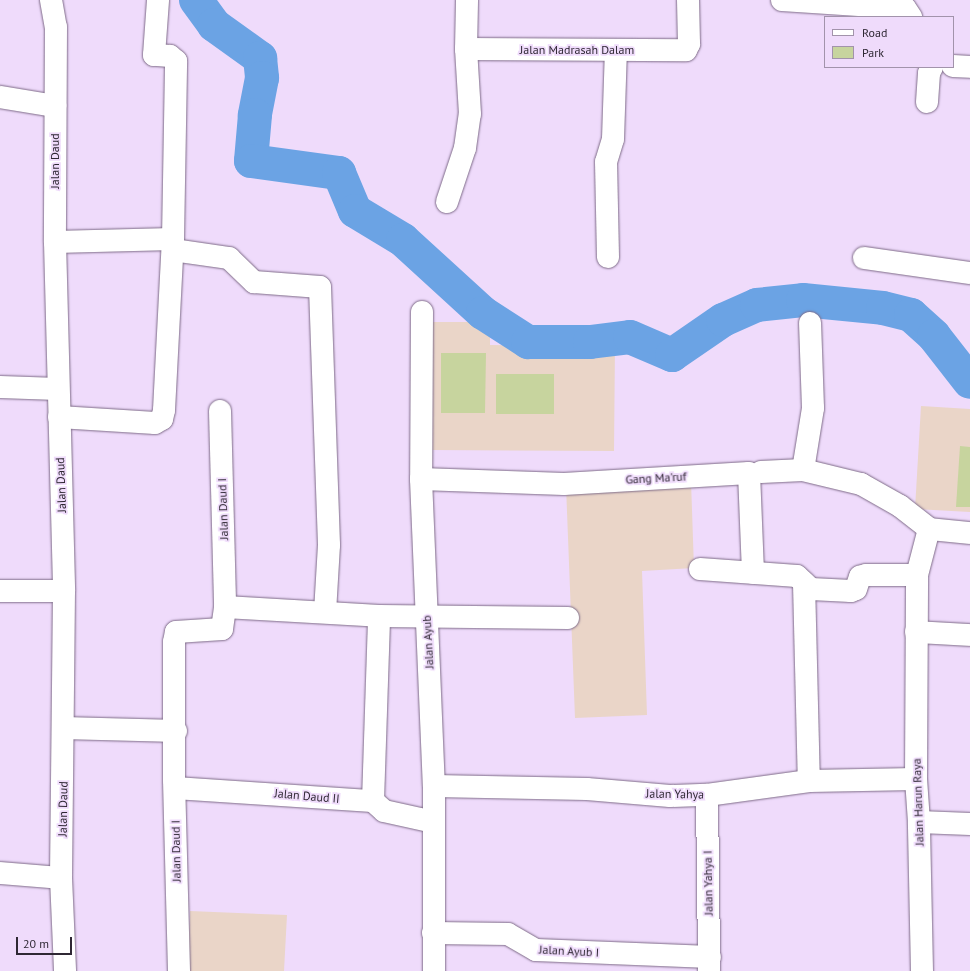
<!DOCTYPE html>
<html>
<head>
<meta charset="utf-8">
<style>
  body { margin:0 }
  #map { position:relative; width:970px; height:971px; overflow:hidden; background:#efdbfb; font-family:"PT Sans",sans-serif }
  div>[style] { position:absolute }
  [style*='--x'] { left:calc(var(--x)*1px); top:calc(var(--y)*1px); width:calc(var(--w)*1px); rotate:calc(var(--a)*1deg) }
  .education>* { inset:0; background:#ead5c8 }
  .green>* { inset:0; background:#c7d49e }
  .river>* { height:34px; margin:-17px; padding:0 17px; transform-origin:17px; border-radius:17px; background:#6ba3e4 }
  .roads { filter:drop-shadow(0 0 1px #7e6b88) drop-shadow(0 0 1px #7e6b88) }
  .minor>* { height:22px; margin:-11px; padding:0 11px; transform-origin:11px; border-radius:11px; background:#fff }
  span { translate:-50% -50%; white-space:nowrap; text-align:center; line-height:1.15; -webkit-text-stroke:3.5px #efdbfb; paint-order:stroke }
  .street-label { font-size:12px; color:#2f2834 }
  .legend { position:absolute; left:824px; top:16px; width:130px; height:52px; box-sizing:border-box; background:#efdbfb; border:1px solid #a293ab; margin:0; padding:5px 7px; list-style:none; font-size:12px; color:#2f2834 }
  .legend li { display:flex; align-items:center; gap:8px; height:20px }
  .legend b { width:20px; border:1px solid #a293ab }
  .scale { position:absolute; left:16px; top:937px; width:56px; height:18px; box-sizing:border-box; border:2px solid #2f2834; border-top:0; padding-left:5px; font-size:12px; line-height:14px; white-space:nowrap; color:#2f2834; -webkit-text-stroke:3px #efdbfb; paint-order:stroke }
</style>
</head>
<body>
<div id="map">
  <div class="education">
    <div style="clip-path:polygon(431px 322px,490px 322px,490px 345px,615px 346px,614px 451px,430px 450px)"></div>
    <div style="clip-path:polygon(921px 406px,970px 409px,970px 512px,915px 509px)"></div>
    <div style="clip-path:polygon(691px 481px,694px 568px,642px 571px,647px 715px,575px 718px,566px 486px)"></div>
    <div style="clip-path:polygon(190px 911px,287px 915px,284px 971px,188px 971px)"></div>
  </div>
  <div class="green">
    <div style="clip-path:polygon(441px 353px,486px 353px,485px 413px,441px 413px)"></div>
    <div style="clip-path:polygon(496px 374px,554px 374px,554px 414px,496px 414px)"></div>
    <div style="clip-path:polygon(960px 446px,970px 447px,970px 507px,956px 507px)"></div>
  </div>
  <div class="river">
    <div style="--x:196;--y:0;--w:31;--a:54"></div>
    <div style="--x:214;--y:25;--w:57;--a:35.7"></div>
    <div style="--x:260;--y:58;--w:20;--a:84"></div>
    <div style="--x:262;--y:78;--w:38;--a:101"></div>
    <div style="--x:255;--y:115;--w:46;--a:95"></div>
    <div style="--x:251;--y:161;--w:89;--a:7.8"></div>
    <div style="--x:339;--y:173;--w:41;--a:67.2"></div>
    <div style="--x:355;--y:211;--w:56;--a:31.1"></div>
    <div style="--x:403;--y:240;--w:108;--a:42.4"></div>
    <div style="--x:483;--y:313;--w:54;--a:32.8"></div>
    <div style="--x:528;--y:342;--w:62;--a:0"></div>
    <div style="--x:590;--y:342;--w:40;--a:-7.1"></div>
    <div style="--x:630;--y:337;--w:46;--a:23.2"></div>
    <div style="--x:672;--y:355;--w:62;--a:-34.5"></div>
    <div style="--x:723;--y:320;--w:37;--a:-24"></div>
    <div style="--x:757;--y:305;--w:46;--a:-6.2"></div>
    <div style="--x:803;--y:300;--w:80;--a:5.7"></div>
    <div style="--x:883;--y:308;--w:29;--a:14"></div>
    <div style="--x:911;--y:315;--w:31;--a:42"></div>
    <div style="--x:934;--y:336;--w:58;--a:52"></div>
  </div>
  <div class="roads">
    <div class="minor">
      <div style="--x:51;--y:0;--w:27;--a:80"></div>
      <div style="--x:56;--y:27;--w:215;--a:90.3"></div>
      <div style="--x:55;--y:242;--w:349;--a:88.5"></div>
      <div style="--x:64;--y:591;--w:287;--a:90.6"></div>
      <div style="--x:61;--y:878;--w:93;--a:87.5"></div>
      <div style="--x:782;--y:0;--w:123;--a:3.7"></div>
      <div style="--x:905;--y:8;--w:11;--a:56"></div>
      <div style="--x:466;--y:49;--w:220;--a:0.3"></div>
      <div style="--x:686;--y:50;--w:7;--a:-63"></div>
      <div style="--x:689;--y:44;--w:44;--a:-91.3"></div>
      <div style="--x:953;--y:66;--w:17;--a:3"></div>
      <div style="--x:0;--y:97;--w:56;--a:9.3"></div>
      <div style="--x:927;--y:102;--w:29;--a:-86"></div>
      <div style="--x:929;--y:73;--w:7;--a:-63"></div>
      <div style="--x:447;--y:202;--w:57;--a:-71.6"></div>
      <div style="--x:465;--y:148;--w:34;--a:-82"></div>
      <div style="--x:470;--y:114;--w:65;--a:-93.5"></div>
      <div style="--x:466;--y:49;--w:49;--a:-88.8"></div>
      <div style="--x:55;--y:242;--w:118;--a:-1.5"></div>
      <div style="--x:173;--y:250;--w:57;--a:8.1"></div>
      <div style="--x:229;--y:258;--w:35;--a:44"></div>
      <div style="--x:254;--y:282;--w:66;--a:4.3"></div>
      <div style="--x:320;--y:287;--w:258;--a:88"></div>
      <div style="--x:329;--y:545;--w:67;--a:93.4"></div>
      <div style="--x:608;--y:257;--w:95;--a:-91.2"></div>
      <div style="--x:606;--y:162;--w:24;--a:-73"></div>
      <div style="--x:613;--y:139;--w:89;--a:-88.1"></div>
      <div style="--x:864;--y:258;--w:107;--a:8.1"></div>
      <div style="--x:422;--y:312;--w:167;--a:90.3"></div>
      <div style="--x:421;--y:479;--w:307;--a:87.6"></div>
      <div style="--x:434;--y:786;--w:185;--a:90"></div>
      <div style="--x:0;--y:387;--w:58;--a:2"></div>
      <div style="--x:220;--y:411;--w:196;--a:88.5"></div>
      <div style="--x:59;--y:417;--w:96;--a:3.6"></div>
      <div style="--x:155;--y:423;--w:8;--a:-30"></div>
      <div style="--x:162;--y:419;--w:9;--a:-77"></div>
      <div style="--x:164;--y:410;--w:171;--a:-87"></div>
      <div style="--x:173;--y:239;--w:178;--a:-89"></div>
      <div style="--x:176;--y:61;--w:8;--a:-140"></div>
      <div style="--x:170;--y:56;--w:16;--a:-176"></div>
      <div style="--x:154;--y:55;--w:55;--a:-85.8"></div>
      <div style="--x:803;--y:470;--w:63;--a:-80.8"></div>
      <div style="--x:813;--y:408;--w:85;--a:-92"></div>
      <div style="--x:761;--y:472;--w:42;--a:-2.7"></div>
      <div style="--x:803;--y:470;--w:60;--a:13.6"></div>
      <div style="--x:861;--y:484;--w:45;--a:29.4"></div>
      <div style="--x:900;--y:506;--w:37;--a:38"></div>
      <div style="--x:421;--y:479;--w:143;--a:2"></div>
      <div style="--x:564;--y:484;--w:185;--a:-3.4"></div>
      <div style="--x:749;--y:473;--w:100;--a:87.7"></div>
      <div style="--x:700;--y:569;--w:97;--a:4.1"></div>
      <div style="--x:797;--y:576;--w:19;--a:43"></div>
      <div style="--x:811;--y:589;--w:40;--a:2.9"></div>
      <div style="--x:851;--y:591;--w:5;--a:-22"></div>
      <div style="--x:856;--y:589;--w:13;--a:-72"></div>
      <div style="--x:860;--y:577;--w:6;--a:-18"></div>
      <div style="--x:866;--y:575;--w:51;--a:0"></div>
      <div style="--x:804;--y:583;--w:198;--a:88.6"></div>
      <div style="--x:0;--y:591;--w:64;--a:0"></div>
      <div style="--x:916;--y:632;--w:54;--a:3.2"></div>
      <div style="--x:64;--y:728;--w:112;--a:1.5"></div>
      <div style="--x:434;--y:786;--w:153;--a:1.1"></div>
      <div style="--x:587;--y:789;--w:83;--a:4.8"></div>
      <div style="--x:670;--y:796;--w:37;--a:-2"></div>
      <div style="--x:707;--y:795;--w:103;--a:-7.8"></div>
      <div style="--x:809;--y:781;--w:107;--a:-1.1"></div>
      <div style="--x:175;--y:788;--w:198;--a:3.8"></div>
      <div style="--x:373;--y:801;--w:15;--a:42"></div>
      <div style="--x:384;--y:811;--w:51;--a:12.4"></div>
      <div style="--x:707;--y:795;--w:176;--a:89.3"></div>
      <div style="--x:373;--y:801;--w:185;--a:-88.1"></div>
      <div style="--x:919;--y:822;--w:51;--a:2.2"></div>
      <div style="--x:0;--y:873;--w:61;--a:4.7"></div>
      <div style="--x:433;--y:933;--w:75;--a:0.8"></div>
      <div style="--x:508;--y:934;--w:32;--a:30"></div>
      <div style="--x:536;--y:950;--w:174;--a:2.3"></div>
      <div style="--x:179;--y:971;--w:191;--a:-91.5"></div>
      <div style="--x:174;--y:780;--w:138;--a:-90"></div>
      <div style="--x:174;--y:642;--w:10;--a:-79"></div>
      <div style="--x:176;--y:632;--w:46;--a:-3.7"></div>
      <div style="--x:222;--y:629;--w:22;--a:-82"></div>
      <div style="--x:225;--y:607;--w:154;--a:3.3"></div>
      <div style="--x:379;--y:616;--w:189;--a:0.6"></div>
      <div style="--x:922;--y:971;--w:149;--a:-91.2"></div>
      <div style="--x:919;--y:822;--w:43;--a:-94"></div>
      <div style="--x:916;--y:779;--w:204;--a:-89.7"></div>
      <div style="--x:917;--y:575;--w:48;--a:-75.4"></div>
      <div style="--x:929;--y:529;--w:41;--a:5.6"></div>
    </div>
  </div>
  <div class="street-label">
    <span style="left:577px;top:50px">Jalan Madrasah Dalam</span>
    <span style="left:55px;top:161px;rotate:-90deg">Jalan Daud</span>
    <span style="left:656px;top:478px;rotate:-3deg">Gang Ma'ruf</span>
    <span style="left:61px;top:485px;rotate:-92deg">Jalan Daud</span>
    <span style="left:223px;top:509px;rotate:-92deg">Jalan Daud I</span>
    <span style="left:428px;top:642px;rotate:-93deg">Jalan Ayub</span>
    <span style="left:675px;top:794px;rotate:1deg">Jalan Yahya</span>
    <span style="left:307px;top:796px;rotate:5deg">Jalan Daud II</span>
    <span style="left:918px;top:802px;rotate:-92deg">Jalan Harun Raya</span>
    <span style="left:63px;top:809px;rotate:-89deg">Jalan Daud</span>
    <span style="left:176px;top:851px;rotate:-91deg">Jalan Daud I</span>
    <span style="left:708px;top:883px;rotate:-91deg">Jalan Yahya I</span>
    <span style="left:569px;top:951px;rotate:3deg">Jalan Ayub I</span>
  </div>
  <ul class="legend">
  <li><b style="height:5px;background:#fff"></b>Road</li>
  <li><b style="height:11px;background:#c7d49e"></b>Park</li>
  </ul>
  <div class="scale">20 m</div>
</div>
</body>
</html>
